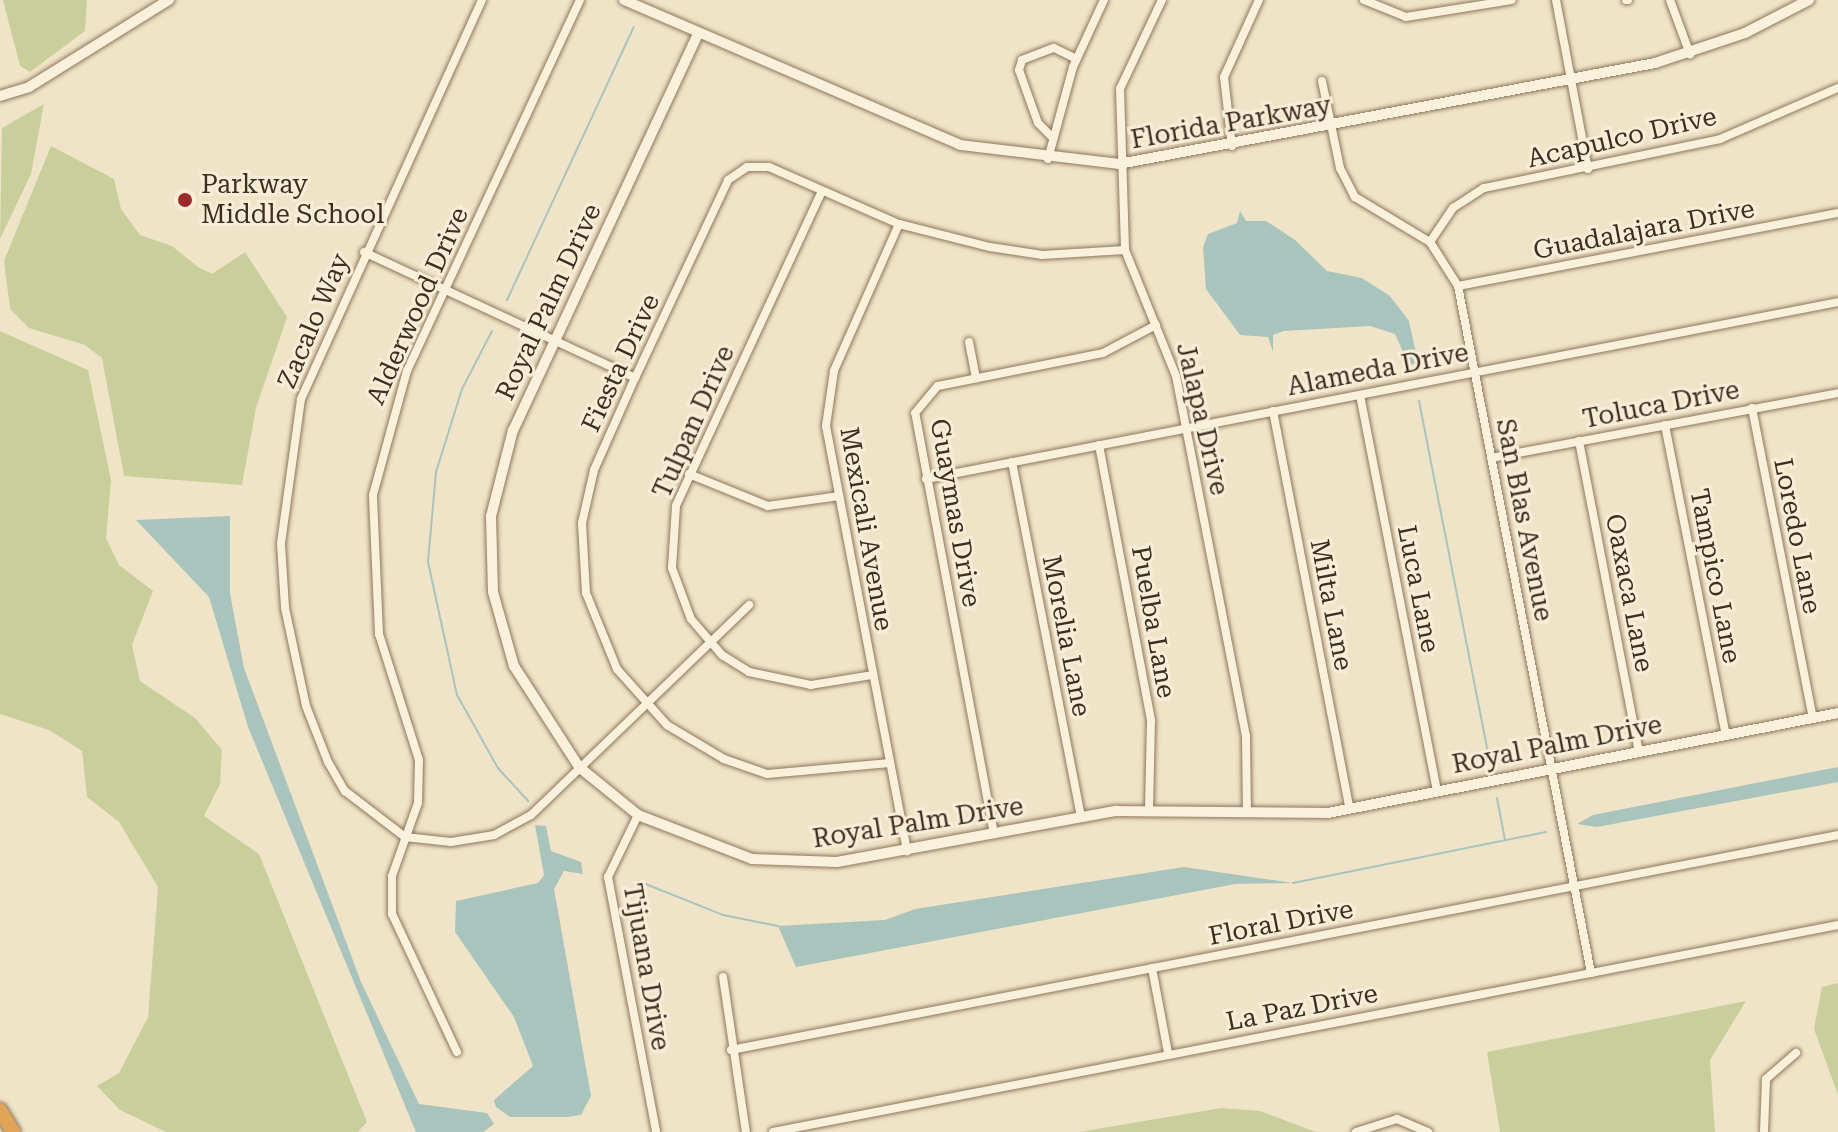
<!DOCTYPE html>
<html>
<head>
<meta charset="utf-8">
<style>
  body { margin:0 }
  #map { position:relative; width:1838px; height:1132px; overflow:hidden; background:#f0e4c8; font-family:"Roboto Serif",serif }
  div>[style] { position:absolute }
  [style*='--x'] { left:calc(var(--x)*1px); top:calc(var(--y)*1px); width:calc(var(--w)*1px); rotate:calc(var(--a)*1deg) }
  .green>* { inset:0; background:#c9cf9b }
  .water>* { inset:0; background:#a9c4bc }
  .stream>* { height:2px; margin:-1px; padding:0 1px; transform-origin:1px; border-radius:1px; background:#a9c4bc }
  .roads { filter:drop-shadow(0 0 2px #8d765c) drop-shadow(0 0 2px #8d765c) }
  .minor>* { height:8px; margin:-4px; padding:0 4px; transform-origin:4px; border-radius:4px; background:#faf1dc }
  .tertiary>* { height:10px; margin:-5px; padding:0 5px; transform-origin:5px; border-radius:5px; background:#faf1dc }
  .motorway>* { height:14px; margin:-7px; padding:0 7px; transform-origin:7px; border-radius:7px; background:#e0a458 }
  .dots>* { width:22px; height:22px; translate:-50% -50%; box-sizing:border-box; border:4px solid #f7eed8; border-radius:50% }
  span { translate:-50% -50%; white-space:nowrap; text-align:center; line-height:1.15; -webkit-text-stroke:6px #f7eed8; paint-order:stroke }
  .street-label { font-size:26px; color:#3d2e20 }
  .poi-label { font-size:26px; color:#3d2e20 }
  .left { translate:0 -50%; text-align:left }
</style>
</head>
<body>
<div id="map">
  <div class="green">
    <div style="clip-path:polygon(3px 0,87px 0,85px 31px,30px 72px,20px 66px)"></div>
    <div style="clip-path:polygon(44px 104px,31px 174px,0 239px,2px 128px)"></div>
    <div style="clip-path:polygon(51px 146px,114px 179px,121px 209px,140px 235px,172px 246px,198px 267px,212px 274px,245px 252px,287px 317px,256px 408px,242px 485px,124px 476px,102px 358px,85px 345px,29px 328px,10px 309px,4px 261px)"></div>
    <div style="clip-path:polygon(0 331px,88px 370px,111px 480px,106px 538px,119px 565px,153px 591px,132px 645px,140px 681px,195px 718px,222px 750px,220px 784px,204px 816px,259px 854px,367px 1122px,358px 1132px,166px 1132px,120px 1110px,97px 1086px,119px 1073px,148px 1017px,158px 887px,119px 822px,87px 797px,82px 751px,49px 730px,0 714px)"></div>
    <div style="clip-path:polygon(1838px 983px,1838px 1095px,1814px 1029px,1822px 987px)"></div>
    <div style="clip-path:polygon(1746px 1001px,1710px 1060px,1715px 1132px,1500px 1132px,1487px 1052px)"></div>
    <div style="clip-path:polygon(1221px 1108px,1260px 1111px,1316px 1132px,1079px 1132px)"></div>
  </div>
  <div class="water">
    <div style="clip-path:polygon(1240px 211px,1246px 221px,1266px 221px,1295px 240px,1327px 271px,1362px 278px,1390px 296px,1409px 321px,1418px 363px,1409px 365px,1395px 334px,1370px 326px,1284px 331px,1273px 335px,1273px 352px,1268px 337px,1240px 335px,1206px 289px,1203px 247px,1208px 234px,1237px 223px)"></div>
    <div style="clip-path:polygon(230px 516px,230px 594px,244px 668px,361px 982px,419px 1104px,487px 1113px,494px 1124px,483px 1132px,416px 1132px,248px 727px,209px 597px,136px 520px)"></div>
    <div style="clip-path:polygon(1838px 767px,1838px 782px,1597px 827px,1577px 824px,1593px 815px)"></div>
    <div style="clip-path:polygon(535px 825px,546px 826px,551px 851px,581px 862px,583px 874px,564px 871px,554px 889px,591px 1096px,581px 1115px,567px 1117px,510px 1117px,496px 1107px,494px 1100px,533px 1066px,514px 1017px,455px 932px,456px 901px,538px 883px,544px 875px)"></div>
    <div style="clip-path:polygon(1184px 867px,1293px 883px,1235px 884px,796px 967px,778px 926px,885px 920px,915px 909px)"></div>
  </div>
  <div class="stream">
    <div style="--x:507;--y:300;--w:301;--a:-65.1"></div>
    <div style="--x:492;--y:331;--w:65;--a:117.3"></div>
    <div style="--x:462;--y:389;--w:87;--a:107.4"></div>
    <div style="--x:436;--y:472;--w:90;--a:95.1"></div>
    <div style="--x:428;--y:562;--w:136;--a:77.7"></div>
    <div style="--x:457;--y:695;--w:84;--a:60.7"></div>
    <div style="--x:498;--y:768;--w:45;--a:47.7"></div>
    <div style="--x:1419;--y:401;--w:369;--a:78.9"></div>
    <div style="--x:1497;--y:798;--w:43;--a:79.2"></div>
    <div style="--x:638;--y:881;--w:92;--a:21.8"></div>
    <div style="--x:723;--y:915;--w:56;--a:11.3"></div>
    <div style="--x:1293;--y:883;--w:258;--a:-11.4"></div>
  </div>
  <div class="roads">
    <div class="minor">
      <div style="--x:482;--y:0;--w:438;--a:114.4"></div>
      <div style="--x:301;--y:399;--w:146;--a:97.9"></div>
      <div style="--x:281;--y:544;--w:64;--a:86.4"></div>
      <div style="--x:285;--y:608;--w:100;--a:77.9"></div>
      <div style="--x:306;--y:706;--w:60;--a:68.6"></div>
      <div style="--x:328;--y:762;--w:34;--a:60"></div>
      <div style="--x:345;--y:791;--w:76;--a:37.5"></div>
      <div style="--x:405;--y:837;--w:46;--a:6.2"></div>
      <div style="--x:451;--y:842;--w:44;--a:-9.2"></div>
      <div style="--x:494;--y:835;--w:42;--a:-28.4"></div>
      <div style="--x:531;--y:815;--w:303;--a:-43.9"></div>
      <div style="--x:1162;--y:0;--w:98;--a:115.3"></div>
      <div style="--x:1120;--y:89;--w:161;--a:88.2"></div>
      <div style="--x:1125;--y:250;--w:136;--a:68"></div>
      <div style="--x:1176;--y:376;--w:367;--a:79"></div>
      <div style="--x:1246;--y:736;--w:77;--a:89.3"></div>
      <div style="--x:1364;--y:0;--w:45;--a:22"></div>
      <div style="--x:1406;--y:17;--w:107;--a:-9.1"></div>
      <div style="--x:1556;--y:0;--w:172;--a:79.3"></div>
      <div style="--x:1626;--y:0;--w:2;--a:0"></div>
      <div style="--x:1670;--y:0;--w:58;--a:69.7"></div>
      <div style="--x:1322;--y:81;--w:89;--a:78.3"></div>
      <div style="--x:1340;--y:168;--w:33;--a:63"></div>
      <div style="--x:1355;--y:197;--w:87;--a:31"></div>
      <div style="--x:1430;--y:242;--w:52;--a:57.5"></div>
      <div style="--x:1458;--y:286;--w:700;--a:79.04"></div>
      <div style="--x:1051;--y:136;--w:18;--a:-135"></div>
      <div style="--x:1038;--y:123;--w:56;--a:-109.7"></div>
      <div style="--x:1019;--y:70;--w:10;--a:-73"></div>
      <div style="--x:1022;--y:60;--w:34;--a:-21"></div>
      <div style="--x:1054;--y:48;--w:25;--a:26"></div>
      <div style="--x:1232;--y:146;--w:69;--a:-96.6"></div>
      <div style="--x:1224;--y:77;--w:85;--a:-65.6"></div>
      <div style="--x:1048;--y:159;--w:95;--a:-74.8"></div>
      <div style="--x:1073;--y:67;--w:74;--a:-65.2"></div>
      <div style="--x:822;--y:191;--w:347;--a:114.9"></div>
      <div style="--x:676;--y:506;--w:62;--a:93.7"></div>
      <div style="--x:672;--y:568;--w:54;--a:69.6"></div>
      <div style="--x:691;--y:619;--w:48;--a:49.3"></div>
      <div style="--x:722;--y:655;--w:32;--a:32"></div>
      <div style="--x:749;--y:672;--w:63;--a:11.8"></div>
      <div style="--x:811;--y:685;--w:62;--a:-9.3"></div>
      <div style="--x:899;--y:224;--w:161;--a:113.9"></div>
      <div style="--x:834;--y:371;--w:56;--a:98.3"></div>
      <div style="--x:826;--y:426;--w:433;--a:79.2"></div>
      <div style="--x:1430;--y:242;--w:41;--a:-55.9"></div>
      <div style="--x:1453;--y:208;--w:37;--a:-33"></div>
      <div style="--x:1484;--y:188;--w:241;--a:-11.7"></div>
      <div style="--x:1720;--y:139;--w:129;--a:-23.4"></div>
      <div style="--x:364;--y:252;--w:299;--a:24.9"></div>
      <div style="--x:1458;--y:286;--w:387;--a:-10.9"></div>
      <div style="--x:969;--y:342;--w:37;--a:79"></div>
      <div style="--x:1360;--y:395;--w:403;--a:79"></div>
      <div style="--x:1752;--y:408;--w:316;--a:78.9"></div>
      <div style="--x:1273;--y:411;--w:403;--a:79.1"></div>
      <div style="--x:1665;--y:425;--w:316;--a:78.9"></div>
      <div style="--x:1579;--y:441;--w:317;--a:79.1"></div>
      <div style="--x:1099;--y:445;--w:281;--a:79.3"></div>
      <div style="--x:1151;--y:721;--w:88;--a:91.3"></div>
      <div style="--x:1491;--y:458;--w:353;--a:-10.6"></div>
      <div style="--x:1012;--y:462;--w:362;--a:79"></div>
      <div style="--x:689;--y:474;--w:85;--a:22.1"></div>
      <div style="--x:768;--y:506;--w:72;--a:-8"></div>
      <div style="--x:926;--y:479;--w:929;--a:-10.98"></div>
      <div style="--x:890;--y:763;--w:123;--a:174.9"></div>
      <div style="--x:767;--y:774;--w:46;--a:-160.8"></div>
      <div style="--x:724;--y:759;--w:66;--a:-149.2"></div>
      <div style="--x:667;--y:725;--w:75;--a:-131.8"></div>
      <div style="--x:617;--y:669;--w:82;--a:-112.2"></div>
      <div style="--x:586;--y:593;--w:70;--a:-93.3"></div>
      <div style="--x:582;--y:523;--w:54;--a:-77.2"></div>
      <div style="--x:594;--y:470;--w:101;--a:-66"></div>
      <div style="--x:635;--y:378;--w:219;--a:-64.8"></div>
      <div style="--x:728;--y:180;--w:23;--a:-34"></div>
      <div style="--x:747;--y:167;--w:22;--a:0"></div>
      <div style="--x:769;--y:167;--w:142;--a:23.7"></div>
      <div style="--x:899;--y:224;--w:94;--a:14.2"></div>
      <div style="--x:990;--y:247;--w:53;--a:8.7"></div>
      <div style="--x:1042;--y:255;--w:83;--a:-3.4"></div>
      <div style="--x:638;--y:815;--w:69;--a:115.8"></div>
      <div style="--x:608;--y:877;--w:259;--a:79.3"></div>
      <div style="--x:994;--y:834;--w:428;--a:-100.6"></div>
      <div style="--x:915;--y:413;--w:35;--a:-50"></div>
      <div style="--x:938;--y:386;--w:168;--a:-11.3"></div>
      <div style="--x:1103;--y:353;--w:60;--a:-27.8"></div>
      <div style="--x:1152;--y:968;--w:86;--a:79.3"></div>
      <div style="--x:723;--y:977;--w:157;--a:81.6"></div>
      <div style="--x:731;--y:1050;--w:1128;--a:-10.99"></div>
      <div style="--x:457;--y:1052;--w:153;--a:-115.2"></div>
      <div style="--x:392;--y:914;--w:38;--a:-90"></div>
      <div style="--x:392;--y:876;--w:77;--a:-70.4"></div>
      <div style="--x:418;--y:803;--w:43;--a:-88.7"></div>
      <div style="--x:419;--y:760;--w:132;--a:-107.6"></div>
      <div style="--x:379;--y:634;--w:139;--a:-92.5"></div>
      <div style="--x:373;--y:495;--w:129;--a:-74.7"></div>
      <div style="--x:407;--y:371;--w:409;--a:-65"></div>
      <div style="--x:773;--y:1132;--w:1085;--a:-11"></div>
      <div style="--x:1356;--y:1132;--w:43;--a:-17.6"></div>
      <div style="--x:1397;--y:1119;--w:34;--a:23"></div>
      <div style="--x:1764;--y:1132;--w:53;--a:-87.8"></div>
      <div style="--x:1766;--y:1079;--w:40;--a:-41"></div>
    </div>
    <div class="tertiary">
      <div style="--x:624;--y:0;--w:366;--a:23.3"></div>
      <div style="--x:960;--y:145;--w:160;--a:6.8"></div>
      <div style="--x:1119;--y:164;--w:545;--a:-10.67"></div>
      <div style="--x:1655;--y:63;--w:95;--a:-18.4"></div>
      <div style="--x:1745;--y:33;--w:72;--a:-27.3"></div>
      <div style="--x:698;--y:34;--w:437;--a:115"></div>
      <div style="--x:513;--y:430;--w:89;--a:104.3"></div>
      <div style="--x:491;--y:516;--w:76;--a:88.5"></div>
      <div style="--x:493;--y:592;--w:77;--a:74.2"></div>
      <div style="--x:514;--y:666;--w:120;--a:57.2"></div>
      <div style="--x:579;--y:767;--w:76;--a:39.1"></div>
      <div style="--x:638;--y:815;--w:122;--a:21.1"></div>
      <div style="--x:752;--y:859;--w:85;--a:2"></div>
      <div style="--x:837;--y:862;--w:284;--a:-10.4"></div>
      <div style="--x:1116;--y:811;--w:212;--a:0.5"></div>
      <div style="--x:1328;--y:813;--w:520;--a:-11.09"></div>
      <div style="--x:0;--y:96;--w:30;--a:-17"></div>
      <div style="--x:29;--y:87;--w:165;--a:-31.9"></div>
    </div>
    <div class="motorway">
      <div style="--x:0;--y:1110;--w:26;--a:59"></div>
    </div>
  </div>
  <div class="dots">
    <div style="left:185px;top:200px;background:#9e2a2b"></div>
  </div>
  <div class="street-label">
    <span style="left:1231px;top:123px;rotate:-10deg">Florida Parkway</span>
    <span style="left:1622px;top:138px;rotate:-13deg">Acapulco Drive</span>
    <span style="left:1644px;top:230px;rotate:-11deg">Guadalajara Drive</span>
    <span style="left:549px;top:302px;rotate:-65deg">Royal Palm Drive</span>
    <span style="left:418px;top:306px;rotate:-66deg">Alderwood Drive</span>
    <span style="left:314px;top:321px;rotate:-67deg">Zacalo Way</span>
    <span style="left:621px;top:363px;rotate:-65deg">Fiesta Drive</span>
    <span style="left:1378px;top:370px;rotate:-11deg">Alameda Drive</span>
    <span style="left:1661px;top:405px;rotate:-11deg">Toluca Drive</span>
    <span style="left:1202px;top:419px;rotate:77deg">Jalapa Drive</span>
    <span style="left:694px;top:422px;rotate:-66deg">Tulpan Drive</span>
    <span style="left:955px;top:513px;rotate:80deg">Guaymas Drive</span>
    <span style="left:1524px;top:520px;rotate:79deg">San Blas Avenue</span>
    <span style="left:866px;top:529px;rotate:80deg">Mexicali Avenue</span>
    <span style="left:1797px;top:536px;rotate:79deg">Loredo Lane</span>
    <span style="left:1715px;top:576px;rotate:79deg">Tampico Lane</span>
    <span style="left:1418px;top:589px;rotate:79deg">Luca Lane</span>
    <span style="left:1629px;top:593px;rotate:79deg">Oaxaca Lane</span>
    <span style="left:1331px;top:605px;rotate:79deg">Milta Lane</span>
    <span style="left:1153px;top:622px;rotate:80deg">Puelba Lane</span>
    <span style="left:1066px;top:636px;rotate:79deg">Morelia Lane</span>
    <span style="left:1557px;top:745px;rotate:-11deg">Royal Palm Drive</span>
    <span style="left:918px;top:823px;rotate:-9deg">Royal Palm Drive</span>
    <span style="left:1281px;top:923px;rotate:-11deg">Floral Drive</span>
    <span style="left:646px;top:967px;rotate:80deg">Tijuana Drive</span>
    <span style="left:1302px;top:1008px;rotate:-11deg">La Paz Drive</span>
  </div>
  <div class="poi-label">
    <span class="left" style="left:201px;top:200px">Parkway<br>Middle School</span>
  </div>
</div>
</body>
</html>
